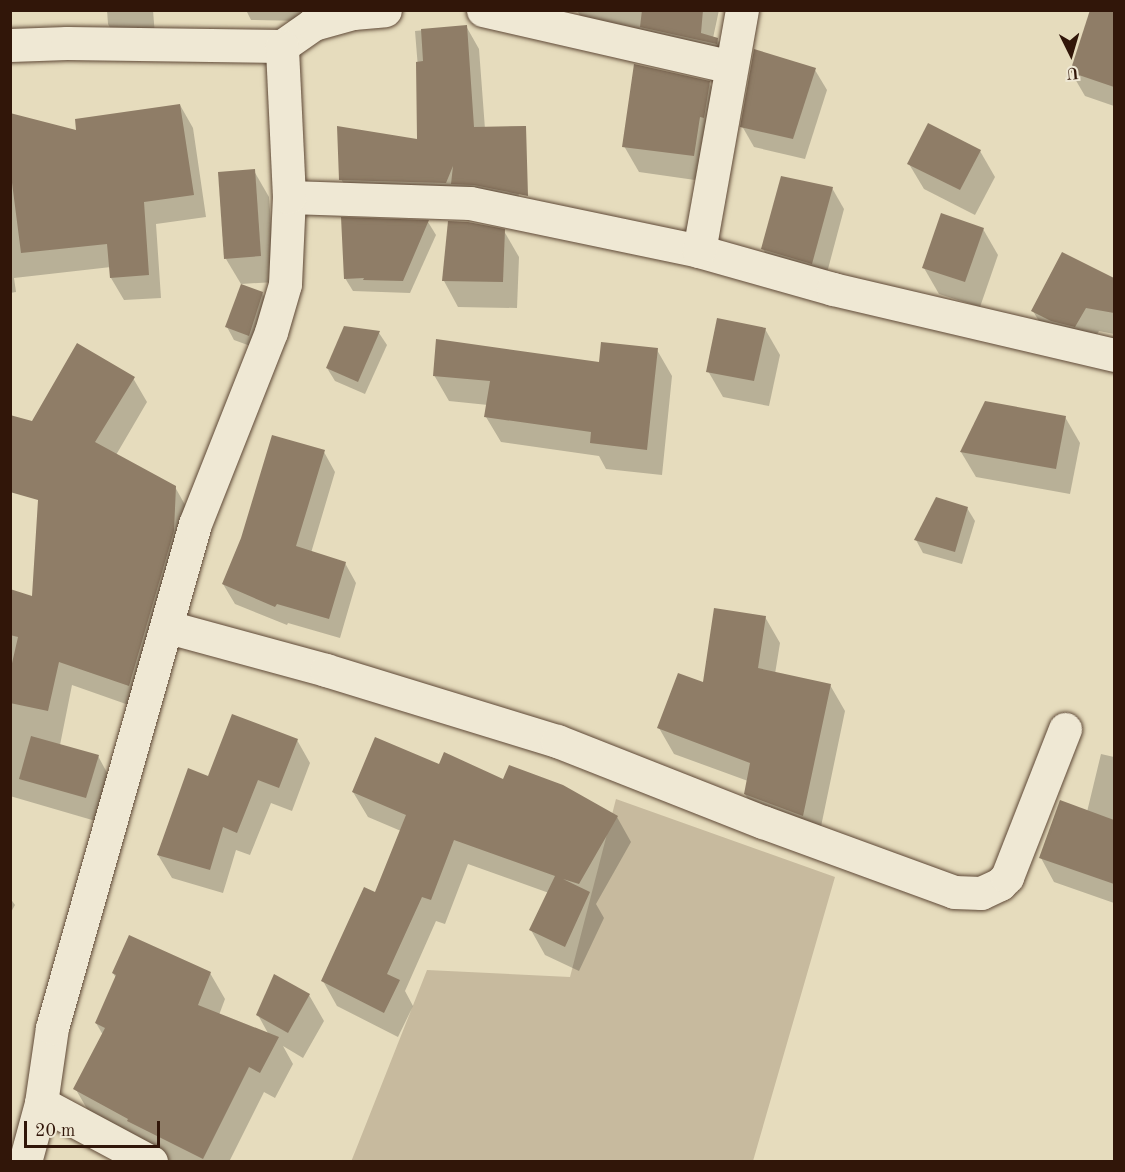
<!DOCTYPE html>
<html>
<head>
<meta charset="utf-8">
<style>
  body { margin:0 }
  #map { position:relative; width:1125px; height:1172px; overflow:hidden; background:#e6dcbd; font-family:"Old Standard TT",serif }
  div>[style] { position:absolute }
  [style*='--x'] { left:calc(var(--x)*1px); top:calc(var(--y)*1px); width:calc(var(--w)*1px); rotate:calc(var(--a)*1deg) }
  .green>* { inset:0; background:#c7ba9e }
  .shadow>* { inset:0; background:#0003 }
  .building>* { inset:0; background:#8f7d67 }
  .roads { filter:drop-shadow(0 0 2px #5e4836) drop-shadow(0 0 2px #5e4836) }
  .minor>* { height:33px; margin:-16.5px; padding:0 16.5px; transform-origin:16.5px; border-radius:16.5px; background:#efe8d4 }
  span { translate:-50% -50%; white-space:nowrap; text-align:center; line-height:1.15; -webkit-text-stroke:4.5px #efe8d4; paint-order:stroke }
  .frame { position:absolute; inset:0; border:12px solid #311609; pointer-events:none }
  .north { position:absolute; left:1041px; top:24px; width:60px; height:60px; -webkit-text-stroke:4px #efe8d4; paint-order:stroke; rotate:175deg; font-size:16px; font-weight:700; line-height:24px; text-align:center; color:#311609 }
  .north::after { content:''; display:block; margin:auto; width:21px; height:27px; background:#311609; clip-path:polygon(50% 0,100% 100%,50% 72%,0 100%) }
  .scale { position:absolute; left:24px; top:1121px; width:136px; height:27px; box-sizing:border-box; border:3px solid #311609; border-top:0; padding-left:8px; font-size:18px; line-height:21px; white-space:nowrap; color:#311609; -webkit-text-stroke:4px #efe8d4; paint-order:stroke }
</style>
</head>
<body>
<div id="map">
  <div class="green">
    <div style="clip-path:polygon(616px 799px,835px 877px,753px 1161px,351px 1162px,427px 970px,570px 977px)"></div>
  </div>
  <div class="shadow">
    <div style="clip-path:polygon(107px 10px,153px 10px,156px 49px,122px 49px,108px 24px)"></div>
    <div style="clip-path:polygon(246px 10px,391px 10px,352px 22px,251px 20px)"></div>
    <div style="clip-path:polygon(577px 10px,719px 10px,713px 38px,717px 39px,726px 55px,586px 28px)"></div>
    <div style="clip-path:polygon(1097px 10px,1114px 16px,1114px 106px,1085px 96px,1071px 72px)"></div>
    <div style="clip-path:polygon(466px 26px,479px 49px,485px 129px,519px 191px,518px 213px,354px 202px,341px 179px,419px 141px,420px 93px,415px 31px)"></div>
    <div style="clip-path:polygon(815px 70px,827px 90px,805px 159px,754px 147px,742px 126px)"></div>
    <div style="clip-path:polygon(709px 83px,724px 109px,709px 182px,639px 172px,624px 146px)"></div>
    <div style="clip-path:polygon(180px 105px,193px 128px,206px 217px,156px 224px,161px 298px,124px 300px,111px 278px,111px 267px,14px 278px,16px 292px,10px 293px,10px 114px,78px 132px)"></div>
    <div style="clip-path:polygon(980px 151px,995px 177px,975px 215px,924px 189px,909px 164px)"></div>
    <div style="clip-path:polygon(254px 171px,269px 197px,275px 282px,241px 284px,226px 259px)"></div>
    <div style="clip-path:polygon(832px 188px,844px 209px,824px 284px,775px 270px,763px 249px)"></div>
    <div style="clip-path:polygon(343px 219px,428px 222px,436px 235px,410px 293px,353px 291px,345px 278px)"></div>
    <div style="clip-path:polygon(983px 229px,998px 255px,980px 307px,939px 294px,924px 268px)"></div>
    <div style="clip-path:polygon(504px 231px,519px 257px,517px 308px,458px 307px,444px 281px)"></div>
    <div style="clip-path:polygon(1063px 254px,1114px 280px,1114px 334px,1099px 331px,1089px 350px,1047px 335px,1033px 311px)"></div>
    <div style="clip-path:polygon(262px 293px,270px 306px,256px 348px,234px 340px,227px 327px)"></div>
    <div style="clip-path:polygon(345px 328px,379px 333px,387px 345px,365px 394px,335px 381px,327px 368px)"></div>
    <div style="clip-path:polygon(765px 329px,780px 355px,769px 406px,723px 397px,708px 371px)"></div>
    <div style="clip-path:polygon(657px 350px,672px 376px,662px 475px,606px 469px,599px 456px,501px 442px,486px 417px,488px 405px,449px 401px,434px 375px,600px 364px)"></div>
    <div style="clip-path:polygon(133px 378px,147px 402px,116px 455px,175px 487px,189px 512px,143px 710px,72px 685px,60px 745px,98px 756px,111px 780px,99px 822px,10px 796px,10px 591px,34px 598px,47px 399px)"></div>
    <div style="clip-path:polygon(1065px 417px,1080px 443px,1070px 494px,976px 477px,961px 452px)"></div>
    <div style="clip-path:polygon(324px 452px,335px 472px,311px 553px,345px 563px,356px 583px,340px 638px,288px 623px,287px 625px,235px 604px,223px 584px)"></div>
    <div style="clip-path:polygon(967px 508px,975px 521px,962px 564px,923px 553px,916px 540px)"></div>
    <div style="clip-path:polygon(765px 617px,780px 643px,775px 674px,830px 685px,845px 711px,818px 841px,760px 820px,745px 794px,748px 781px,674px 754px,659px 728px,704px 684px)"></div>
    <div style="clip-path:polygon(297px 740px,310px 763px,292px 811px,271px 803px,250px 855px,236px 850px,223px 893px,172px 878px,158px 855px,209px 778px)"></div>
    <div style="clip-path:polygon(1101px 754px,1114px 757px,1114px 903px,1054px 882px,1041px 858px,1087px 812px)"></div>
    <div style="clip-path:polygon(440px 766px,504px 781px,617px 817px,631px 842px,596px 904px,604px 918px,579px 971px,545px 955px,531px 930px,549px 893px,468px 864px,445px 924px,436px 921px,405px 991px,413px 1006px,398px 1037px,337px 1006px,323px 981px,376px 894px,401px 831px,368px 817px,353px 792px)"></div>
    <div style="clip-path:polygon(10px 898px,15px 905px,10px 914px)"></div>
    <div style="clip-path:polygon(113px 973px,210px 973px,225px 999px,219px 1015px,269px 1035px,258px 1015px,309px 995px,324px 1021px,303px 1058px,283px 1046px,293px 1064px,275px 1098px,264px 1092px,229px 1162px,173px 1162px,90px 1114px,75px 1088px,103px 1035px,96px 1023px,116px 978px)"></div>
  </div>
  <div class="building">
    <div style="clip-path:polygon(642px 10px,703px 10px,701px 33px,718px 38px,717px 44px,640px 27px)"></div>
    <div style="clip-path:polygon(1090px 10px,1114px 10px,1114px 87px,1070px 72px)"></div>
    <div style="clip-path:polygon(467px 25px,474px 127px,526px 126px,528px 196px,474px 185px,451px 184px,453px 166px,446px 183px,339px 180px,337px 126px,417px 139px,416px 62px,423px 61px,421px 29px)"></div>
    <div style="clip-path:polygon(754px 49px,816px 68px,793px 139px,740px 127px)"></div>
    <div style="clip-path:polygon(634px 64px,710px 81px,704px 118px,700px 117px,694px 156px,622px 147px)"></div>
    <div style="clip-path:polygon(180px 104px,194px 195px,144px 202px,149px 275px,110px 278px,107px 244px,21px 253px,10px 167px,10px 113px,76px 130px,75px 119px)"></div>
    <div style="clip-path:polygon(928px 123px,981px 150px,960px 190px,907px 164px)"></div>
    <div style="clip-path:polygon(255px 169px,261px 256px,224px 259px,218px 172px)"></div>
    <div style="clip-path:polygon(781px 176px,833px 187px,812px 264px,761px 249px)"></div>
    <div style="clip-path:polygon(941px 213px,984px 228px,965px 282px,922px 268px)"></div>
    <div style="clip-path:polygon(341px 217px,429px 220px,403px 281px,363px 280px,364px 278px,344px 279px)"></div>
    <div style="clip-path:polygon(448px 221px,468px 222px,505px 229px,503px 282px,442px 281px)"></div>
    <div style="clip-path:polygon(1062px 252px,1114px 278px,1114px 313px,1086px 308px,1075px 327px,1051px 321px,1031px 311px)"></div>
    <div style="clip-path:polygon(241px 284px,263px 292px,249px 336px,225px 327px)"></div>
    <div style="clip-path:polygon(717px 318px,766px 328px,754px 381px,706px 372px)"></div>
    <div style="clip-path:polygon(344px 326px,380px 331px,358px 382px,326px 368px)"></div>
    <div style="clip-path:polygon(436px 339px,599px 362px,601px 342px,658px 348px,647px 450px,590px 443px,591px 432px,484px 417px,490px 381px,433px 376px)"></div>
    <div style="clip-path:polygon(77px 343px,135px 377px,95px 442px,176px 486px,174px 531px,129px 686px,59px 662px,48px 711px,10px 703px,10px 672px,18px 637px,10px 635px,10px 589px,32px 596px,38px 500px,10px 492px,10px 415px,32px 421px)"></div>
    <div style="clip-path:polygon(985px 401px,1066px 416px,1056px 469px,960px 452px)"></div>
    <div style="clip-path:polygon(272px 435px,325px 450px,296px 546px,346px 562px,329px 619px,277px 604px,275px 607px,222px 584px,241px 538px)"></div>
    <div style="clip-path:polygon(936px 497px,968px 507px,955px 552px,914px 540px)"></div>
    <div style="clip-path:polygon(714px 608px,766px 616px,758px 668px,831px 684px,803px 816px,744px 794px,750px 763px,657px 728px,678px 673px,703px 682px)"></div>
    <div style="clip-path:polygon(232px 714px,298px 739px,279px 788px,258px 780px,237px 833px,223px 827px,210px 870px,157px 855px,188px 768px,208px 776px)"></div>
    <div style="clip-path:polygon(31px 736px,99px 755px,86px 798px,19px 779px)"></div>
    <div style="clip-path:polygon(375px 737px,439px 764px,444px 752px,503px 779px,509px 765px,563px 785px,618px 816px,579px 884px,563px 879px,590px 892px,565px 947px,529px 930px,555px 876px,454px 840px,431px 900px,422px 897px,387px 974px,400px 980px,384px 1013px,321px 981px,364px 887px,375px 892px,406px 815px,352px 792px)"></div>
    <div style="clip-path:polygon(1060px 800px,1114px 820px,1114px 884px,1039px 858px)"></div>
    <div style="clip-path:polygon(129px 935px,211px 972px,198px 1005px,279px 1037px,260px 1073px,249px 1067px,203px 1159px,127px 1121px,128px 1119px,73px 1089px,105px 1028px,95px 1023px,116px 975px,112px 973px)"></div>
    <div style="clip-path:polygon(274px 974px,310px 994px,288px 1033px,256px 1015px)"></div>
  </div>
  <div class="roads">
    <div class="minor">
      <div style="--x:483;--y:10;--w:254;--a:12.9"></div>
      <div style="--x:10;--y:45;--w:57;--a:-2"></div>
      <div style="--x:67;--y:43;--w:215;--a:0.8"></div>
      <div style="--x:282;--y:46;--w:38;--a:-35"></div>
      <div style="--x:313;--y:24;--w:41;--a:-15.4"></div>
      <div style="--x:353;--y:13;--w:32;--a:-5"></div>
      <div style="--x:289;--y:197;--w:181;--a:1.9"></div>
      <div style="--x:470;--y:203;--w:234;--a:11.8"></div>
      <div style="--x:699;--y:251;--w:139;--a:15.8"></div>
      <div style="--x:833;--y:289;--w:289;--a:13.2"></div>
      <div style="--x:699;--y:251;--w:245;--a:-79.9"></div>
      <div style="--x:168;--y:627;--w:164;--a:15.2"></div>
      <div style="--x:326;--y:670;--w:242;--a:17.1"></div>
      <div style="--x:557;--y:741;--w:221;--a:21.5"></div>
      <div style="--x:763;--y:822;--w:203;--a:20.1"></div>
      <div style="--x:954;--y:892;--w:27;--a:2"></div>
      <div style="--x:981;--y:893;--w:21;--a:-25"></div>
      <div style="--x:1000;--y:884;--w:10;--a:-45"></div>
      <div style="--x:1007;--y:877;--w:159;--a:-68.6"></div>
      <div style="--x:41;--y:1103;--w:125;--a:28.2"></div>
      <div style="--x:25;--y:1162;--w:61;--a:-74.8"></div>
      <div style="--x:41;--y:1103;--w:76;--a:-81.7"></div>
      <div style="--x:52;--y:1028;--w:524;--a:-74.16"></div>
      <div style="--x:195;--y:524;--w:206;--a:-68.4"></div>
      <div style="--x:271;--y:332;--w:50;--a:-73.7"></div>
      <div style="--x:285;--y:284;--w:87;--a:-87.4"></div>
      <div style="--x:289;--y:197;--w:151;--a:-92.7"></div>
    </div>
  </div>
  <div class="frame"></div>
  <div class="north">U</div>
  <div class="scale">20 m</div>
</div>
</body>
</html>
